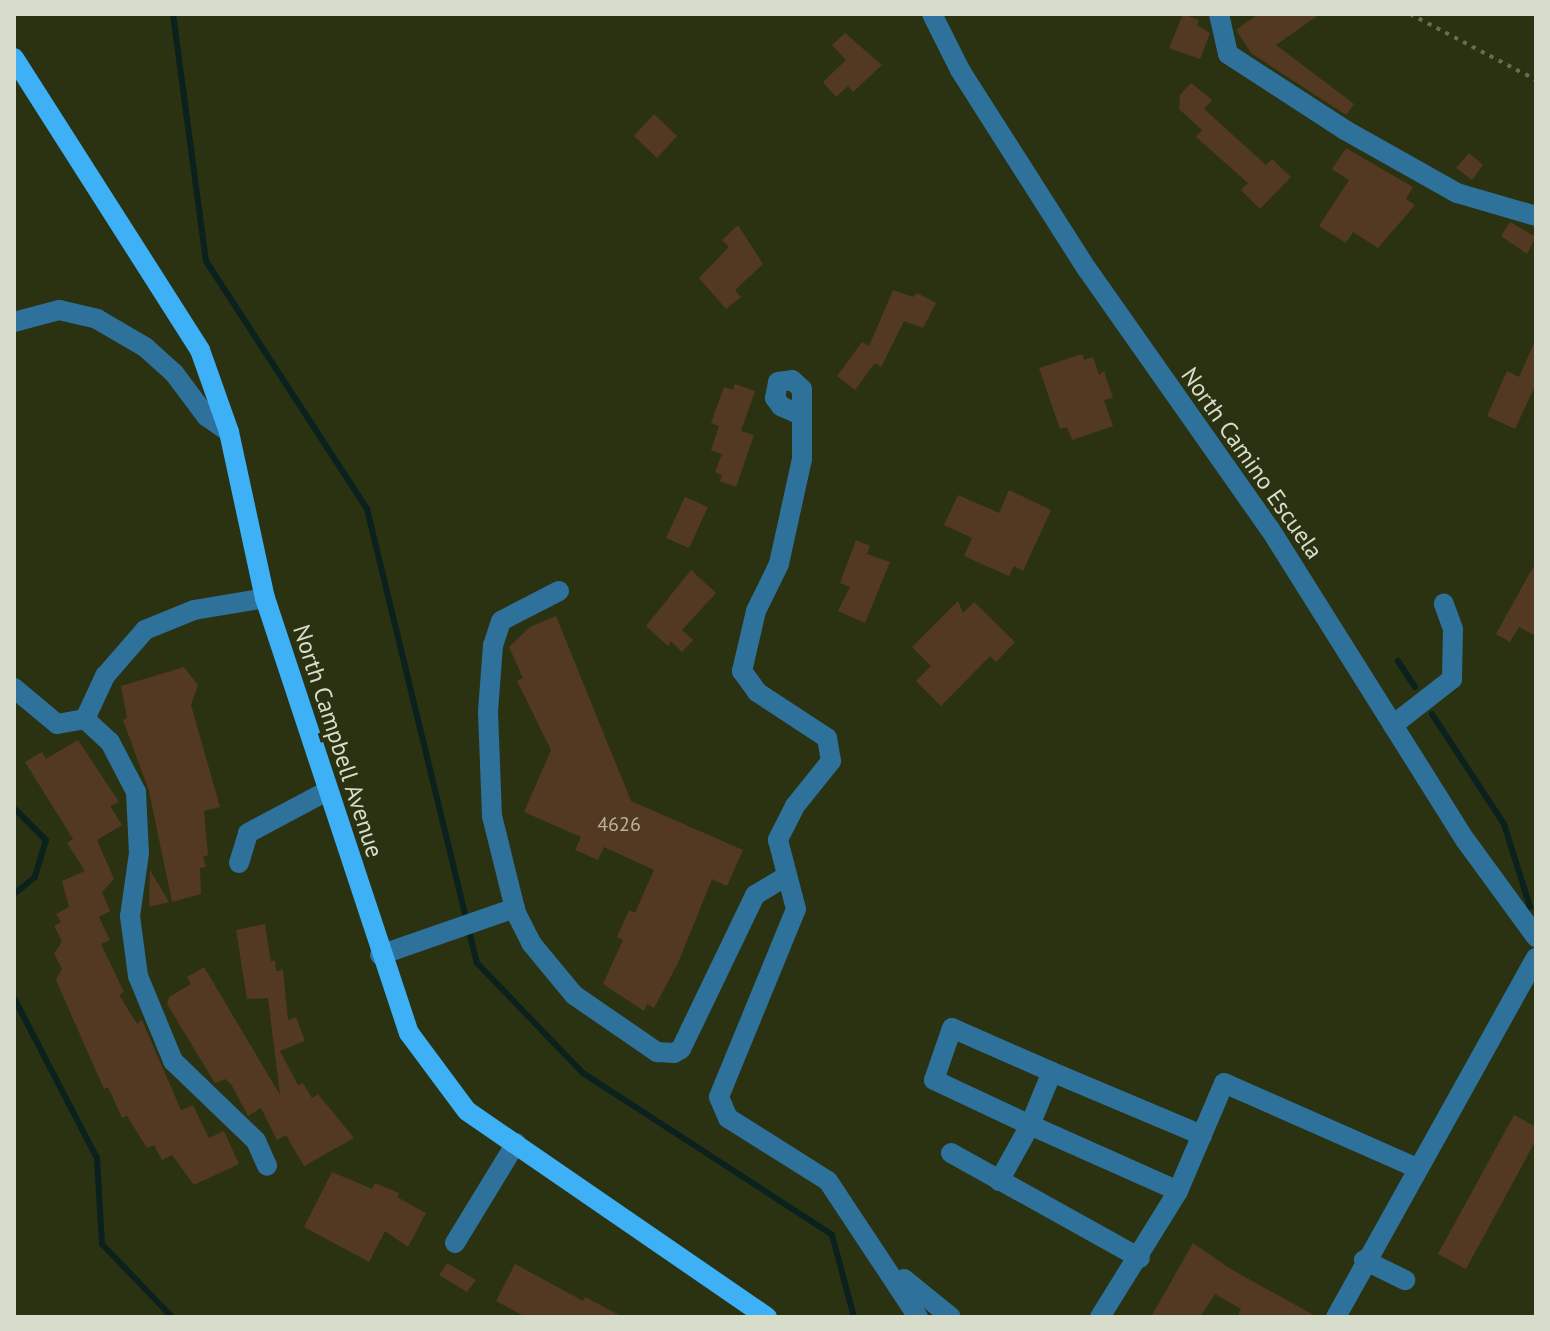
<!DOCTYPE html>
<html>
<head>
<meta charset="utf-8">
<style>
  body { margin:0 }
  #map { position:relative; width:1550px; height:1331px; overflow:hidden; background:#2a3212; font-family:"PT Sans",sans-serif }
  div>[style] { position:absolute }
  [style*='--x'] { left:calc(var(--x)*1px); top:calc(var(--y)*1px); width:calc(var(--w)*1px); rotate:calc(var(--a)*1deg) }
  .stream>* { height:6px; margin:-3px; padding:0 3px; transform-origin:3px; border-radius:3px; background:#0a211d }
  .building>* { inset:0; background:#543922 }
  .path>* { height:4px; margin-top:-2px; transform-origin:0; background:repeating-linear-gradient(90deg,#666d52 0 4px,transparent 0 10px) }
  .minor>* { height:20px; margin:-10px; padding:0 10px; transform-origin:10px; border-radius:10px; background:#2e719b }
  .major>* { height:20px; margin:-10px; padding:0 10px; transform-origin:10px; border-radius:10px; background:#3db0f6 }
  span { translate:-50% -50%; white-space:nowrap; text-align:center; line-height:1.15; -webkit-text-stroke:8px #2a3212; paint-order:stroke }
  .number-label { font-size:20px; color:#b6b4a0 }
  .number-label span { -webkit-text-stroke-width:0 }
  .street-label { font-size:24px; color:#d7ddca }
  .frame { position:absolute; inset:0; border:16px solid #d7ddca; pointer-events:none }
</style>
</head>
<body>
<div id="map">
  <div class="stream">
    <div style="--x:173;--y:14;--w:249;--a:82.4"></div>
    <div style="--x:206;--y:261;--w:296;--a:57"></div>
    <div style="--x:367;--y:509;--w:467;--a:76.4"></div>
    <div style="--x:477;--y:963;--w:153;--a:46.1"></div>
    <div style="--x:583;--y:1073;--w:297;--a:33"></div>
    <div style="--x:832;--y:1235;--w:85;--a:75"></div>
    <div style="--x:1398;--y:661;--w:31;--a:57"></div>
    <div style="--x:1432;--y:714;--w:131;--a:56.8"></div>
    <div style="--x:1504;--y:824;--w:87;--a:72.6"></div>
    <div style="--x:14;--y:808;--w:45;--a:45"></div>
    <div style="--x:46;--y:840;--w:39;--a:107"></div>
    <div style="--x:35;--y:877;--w:27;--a:141"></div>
    <div style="--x:14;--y:998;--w:180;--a:62.6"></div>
    <div style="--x:97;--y:1158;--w:86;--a:86.7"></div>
    <div style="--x:102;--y:1244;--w:101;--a:46.2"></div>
  </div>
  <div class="building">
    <div style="clip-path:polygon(1183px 14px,1199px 20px,1197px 25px,1210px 33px,1200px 59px,1169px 48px)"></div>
    <div style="clip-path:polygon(1258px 14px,1320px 14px,1276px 45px,1354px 104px,1346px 115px,1251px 53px,1236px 30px)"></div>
    <div style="clip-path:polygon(845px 33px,882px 65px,853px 92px,848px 86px,836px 97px,823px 82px,846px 60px,832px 45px)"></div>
    <div style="clip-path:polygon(1191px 83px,1212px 100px,1204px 109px,1266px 165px,1272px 159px,1291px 177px,1260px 209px,1241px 190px,1248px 183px,1196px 137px,1202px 130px,1179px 109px,1180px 95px)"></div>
    <div style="clip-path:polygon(654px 114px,677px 136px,657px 158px,634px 136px)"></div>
    <div style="clip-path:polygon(1346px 148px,1413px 187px,1406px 199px,1415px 205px,1378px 248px,1353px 232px,1346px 243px,1319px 226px,1349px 180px,1332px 169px)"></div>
    <div style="clip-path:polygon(1469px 153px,1483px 165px,1472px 180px,1456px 168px)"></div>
    <div style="clip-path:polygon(1510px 222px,1536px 237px,1527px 254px,1501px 236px)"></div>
    <div style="clip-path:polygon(738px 225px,763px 264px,735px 290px,741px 297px,726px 309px,699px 278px,729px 247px,722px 240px)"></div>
    <div style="clip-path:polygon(893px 290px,913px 297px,917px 293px,936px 303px,923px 328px,904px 321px,881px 367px,875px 363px,855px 390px,837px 376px,862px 342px,869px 346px)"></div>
    <div style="clip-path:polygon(1536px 339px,1536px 384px,1515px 429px,1487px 416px,1507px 371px,1519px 377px)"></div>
    <div style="clip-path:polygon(1082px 354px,1084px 360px,1093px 357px,1099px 375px,1104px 371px,1113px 398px,1104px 400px,1113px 426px,1072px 440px,1067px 427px,1060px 429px,1039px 368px)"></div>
    <div style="clip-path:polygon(735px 384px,755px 391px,741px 431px,754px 435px,736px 487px,720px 481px,722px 475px,715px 472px,722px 454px,711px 450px,719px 426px,711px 423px,724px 387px,733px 390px)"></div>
    <div style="clip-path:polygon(1009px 490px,1051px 510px,1023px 571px,1014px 566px,1009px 576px,964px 556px,972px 538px,944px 525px,958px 495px,999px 513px)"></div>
    <div style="clip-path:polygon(685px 497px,708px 507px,689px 548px,666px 538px)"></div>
    <div style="clip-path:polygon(856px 540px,870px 546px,867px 554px,890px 562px,865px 623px,838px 611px,850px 587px,840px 583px)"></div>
    <div style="clip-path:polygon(1536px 562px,1536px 636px,1519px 627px,1510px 642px,1496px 634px)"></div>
    <div style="clip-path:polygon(691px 570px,716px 593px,682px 630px,693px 640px,682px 652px,671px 641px,668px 646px,646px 626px)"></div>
    <div style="clip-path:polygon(958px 601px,963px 613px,974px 602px,1015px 642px,996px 662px,990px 656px,941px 706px,916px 681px,931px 666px,912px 647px)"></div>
    <div style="clip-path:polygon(556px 616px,631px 801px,743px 850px,727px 886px,712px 879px,678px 963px,654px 1008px,647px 1004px,644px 1011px,603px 984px,623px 940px,617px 937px,629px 910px,635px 913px,654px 870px,604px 847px,598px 860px,575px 850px,581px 837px,524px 812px,551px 750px,517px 681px,523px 678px,509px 647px,530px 627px)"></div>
    <div style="clip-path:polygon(184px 667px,198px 685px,191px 705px,220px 807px,204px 811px,208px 855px,203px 857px,206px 867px,200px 868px,201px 894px,172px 902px,149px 791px,123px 720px,127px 718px,121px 686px)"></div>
    <div style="clip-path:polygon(78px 740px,119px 802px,110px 806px,122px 825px,97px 840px,114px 879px,102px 892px,110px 911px,99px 917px,110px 940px,101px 944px,124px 992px,119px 995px,137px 1024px,142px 1020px,181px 1110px,193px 1105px,209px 1138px,224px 1131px,239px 1164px,194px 1185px,172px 1155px,162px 1160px,154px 1145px,147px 1148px,127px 1116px,122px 1118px,108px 1087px,104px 1089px,56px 980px,62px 969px,54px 954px,62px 941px,54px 926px,61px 922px,56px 914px,69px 907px,62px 881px,85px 871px,67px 843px,73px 839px,25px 762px,42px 752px,46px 759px)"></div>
    <div style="clip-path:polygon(150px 870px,169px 902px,149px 907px)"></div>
    <div style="clip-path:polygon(265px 924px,271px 962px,275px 960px,276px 971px,283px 970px,288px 1020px,296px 1017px,305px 1041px,280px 1051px,298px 1085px,303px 1083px,312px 1098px,318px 1094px,354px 1138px,304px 1166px,286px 1135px,277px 1140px,261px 1108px,248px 1116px,231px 1084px,225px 1079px,215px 1083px,167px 1004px,169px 997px,191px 984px,187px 977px,204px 967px,280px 1095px,268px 998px,247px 999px,236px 930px)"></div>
    <div style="clip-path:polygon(1514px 1115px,1536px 1127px,1536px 1140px,1466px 1269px,1438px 1254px)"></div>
    <div style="clip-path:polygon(332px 1172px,372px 1189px,375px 1183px,399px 1193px,397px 1197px,426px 1213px,408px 1247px,385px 1231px,369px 1262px,304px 1227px)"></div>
    <div style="clip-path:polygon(1193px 1243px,1229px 1268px,1317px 1317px,1237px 1317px,1241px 1309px,1215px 1294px,1200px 1317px,1151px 1317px)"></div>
    <div style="clip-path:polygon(447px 1263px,476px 1280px,467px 1292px,439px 1275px)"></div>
    <div style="clip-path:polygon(515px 1264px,583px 1301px,585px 1297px,623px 1317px,526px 1317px,496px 1301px)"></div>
  </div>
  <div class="path">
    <div style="--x:1410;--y:14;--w:142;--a:27.6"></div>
  </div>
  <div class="minor">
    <div style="--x:932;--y:14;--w:63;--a:63.4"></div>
    <div style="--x:960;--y:70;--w:236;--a:57.5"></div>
    <div style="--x:1087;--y:269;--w:318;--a:54.9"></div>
    <div style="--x:1270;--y:529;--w:368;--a:57.9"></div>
    <div style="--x:1466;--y:841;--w:119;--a:53.9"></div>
    <div style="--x:1219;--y:14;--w:41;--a:77.3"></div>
    <div style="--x:1228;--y:54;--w:140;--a:33"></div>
    <div style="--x:1345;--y:130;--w:129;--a:29.4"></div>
    <div style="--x:1457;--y:193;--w:82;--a:16.2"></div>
    <div style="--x:14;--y:322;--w:47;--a:-14.9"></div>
    <div style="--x:59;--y:310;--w:39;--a:13"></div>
    <div style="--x:97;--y:319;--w:56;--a:30.3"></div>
    <div style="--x:145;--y:347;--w:39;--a:42"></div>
    <div style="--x:174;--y:373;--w:54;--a:53.3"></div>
    <div style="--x:206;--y:416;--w:28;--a:35"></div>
    <div style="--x:801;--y:415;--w:22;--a:-156"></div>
    <div style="--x:781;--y:406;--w:10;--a:-127"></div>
    <div style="--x:775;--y:398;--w:16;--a:-79"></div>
    <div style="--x:778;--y:382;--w:14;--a:-8"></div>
    <div style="--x:792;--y:380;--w:13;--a:42"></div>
    <div style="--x:802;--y:389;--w:70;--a:90"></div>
    <div style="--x:802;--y:459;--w:107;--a:102.4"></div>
    <div style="--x:779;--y:564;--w:52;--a:116.1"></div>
    <div style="--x:756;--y:611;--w:62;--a:103.1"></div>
    <div style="--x:742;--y:671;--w:26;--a:54"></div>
    <div style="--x:757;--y:692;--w:84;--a:33.3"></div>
    <div style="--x:827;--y:738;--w:23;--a:80"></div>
    <div style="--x:831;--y:761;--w:58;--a:128.7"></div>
    <div style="--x:795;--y:806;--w:38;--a:117"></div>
    <div style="--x:778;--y:840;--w:71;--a:75.4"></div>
    <div style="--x:796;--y:909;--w:203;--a:112.3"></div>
    <div style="--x:719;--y:1097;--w:23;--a:67"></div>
    <div style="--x:728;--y:1118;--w:118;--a:32.2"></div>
    <div style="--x:828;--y:1181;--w:163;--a:56.5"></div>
    <div style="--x:559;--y:591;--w:65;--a:152.7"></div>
    <div style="--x:501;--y:621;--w:25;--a:108"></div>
    <div style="--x:493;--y:645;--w:67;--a:94.3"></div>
    <div style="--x:488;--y:712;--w:104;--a:87.8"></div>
    <div style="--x:492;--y:816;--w:100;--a:76.1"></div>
    <div style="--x:516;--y:913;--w:34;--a:63"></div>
    <div style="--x:531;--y:943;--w:67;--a:50.4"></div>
    <div style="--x:574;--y:995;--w:101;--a:34.5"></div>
    <div style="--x:657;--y:1052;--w:17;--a:3"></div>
    <div style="--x:674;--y:1053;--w:8;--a:-30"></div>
    <div style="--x:681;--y:1049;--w:171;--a:-64.3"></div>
    <div style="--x:755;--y:895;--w:35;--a:-31"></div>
    <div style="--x:265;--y:598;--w:72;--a:170.4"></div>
    <div style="--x:194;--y:610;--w:53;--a:157.8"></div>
    <div style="--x:145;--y:630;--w:61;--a:131"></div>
    <div style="--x:105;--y:676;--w:47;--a:114.9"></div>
    <div style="--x:85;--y:719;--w:34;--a:43"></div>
    <div style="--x:110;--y:742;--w:56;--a:62.5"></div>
    <div style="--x:136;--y:792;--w:61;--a:87.2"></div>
    <div style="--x:139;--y:853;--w:64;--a:98.1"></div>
    <div style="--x:130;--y:916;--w:61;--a:82.4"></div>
    <div style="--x:138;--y:976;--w:92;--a:67.6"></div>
    <div style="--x:173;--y:1061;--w:115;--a:43.9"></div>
    <div style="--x:256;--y:1141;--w:27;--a:66"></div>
    <div style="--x:14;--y:688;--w:56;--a:39.9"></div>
    <div style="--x:57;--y:724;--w:28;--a:-10"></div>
    <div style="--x:1393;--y:725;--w:75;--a:-37.9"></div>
    <div style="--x:1452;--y:679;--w:50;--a:-88.9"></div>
    <div style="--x:1453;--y:629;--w:27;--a:-110"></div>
    <div style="--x:239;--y:863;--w:31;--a:-73"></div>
    <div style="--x:248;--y:833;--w:89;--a:-28"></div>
    <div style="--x:380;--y:955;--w:143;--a:-19.2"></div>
    <div style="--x:1052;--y:1072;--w:163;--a:22.8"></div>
    <div style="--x:951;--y:1153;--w:216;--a:29.1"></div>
    <div style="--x:999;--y:1181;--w:62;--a:-60.9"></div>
    <div style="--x:1029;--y:1127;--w:2;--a:-63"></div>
    <div style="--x:1030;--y:1125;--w:57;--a:-67.5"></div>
    <div style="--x:1052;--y:1072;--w:109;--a:-156.3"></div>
    <div style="--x:952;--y:1028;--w:55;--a:109.1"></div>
    <div style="--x:934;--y:1080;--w:106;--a:25.1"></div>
    <div style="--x:1030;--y:1125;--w:162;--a:24"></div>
    <div style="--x:455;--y:1243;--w:117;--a:-58.6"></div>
    <div style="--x:1364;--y:1260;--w:46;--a:26"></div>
    <div style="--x:904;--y:1279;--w:60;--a:39"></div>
    <div style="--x:1100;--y:1317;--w:148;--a:-58.2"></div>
    <div style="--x:1178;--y:1191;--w:117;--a:-66.9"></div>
    <div style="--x:1224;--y:1083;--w:211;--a:23.8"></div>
    <div style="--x:1336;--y:1317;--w:411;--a:-60.9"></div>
  </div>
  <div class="major">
    <div style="--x:14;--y:58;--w:346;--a:57.5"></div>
    <div style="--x:200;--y:350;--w:87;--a:70.5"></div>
    <div style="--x:229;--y:432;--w:170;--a:77.8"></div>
    <div style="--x:265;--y:598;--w:458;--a:71.7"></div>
    <div style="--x:409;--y:1033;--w:97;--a:53.4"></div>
    <div style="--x:467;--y:1111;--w:364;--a:34.5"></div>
  </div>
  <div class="number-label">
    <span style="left:619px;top:824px">4626</span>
  </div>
  <div class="street-label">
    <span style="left:1252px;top:463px;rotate:55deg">North Camino Escuela</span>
    <span style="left:338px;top:741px;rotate:72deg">North Campbell Avenue</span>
  </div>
  <div class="frame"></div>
</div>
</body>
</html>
